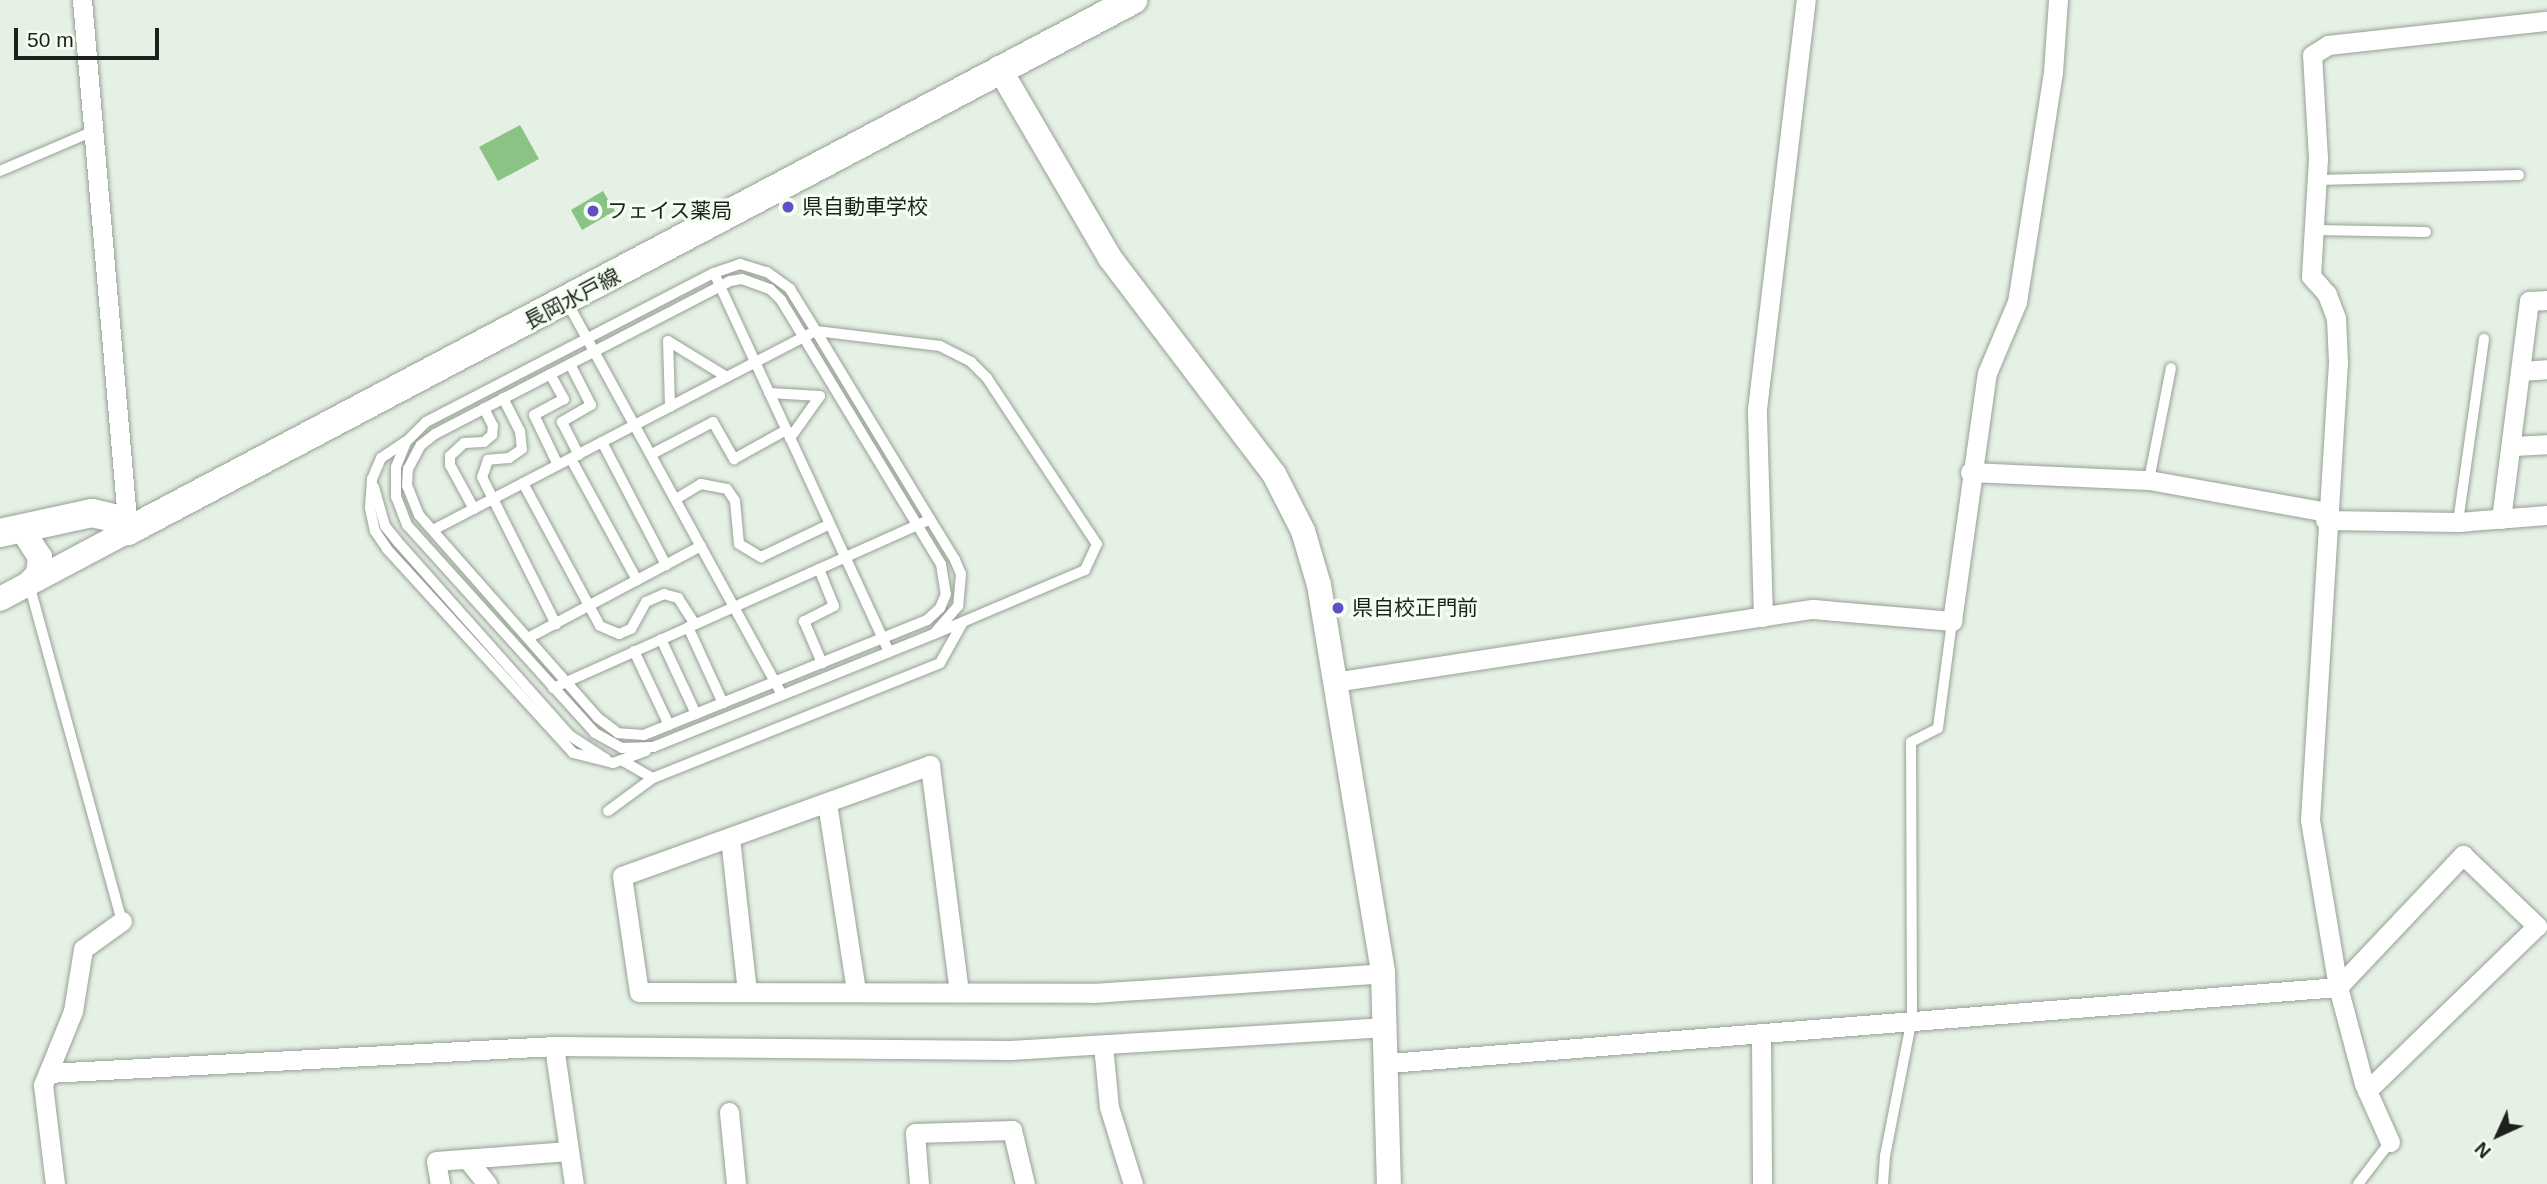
<!DOCTYPE html>
<html>
<head>
<meta charset="utf-8">
<style>
  body { margin:0 }
  #map { position:relative; width:2547px; height:1184px; overflow:hidden; background:#e6f1e5; font-family:Helvetica,"Noto Sans JP",sans-serif }
  div>[style] { position:absolute }
  [style*='--x'] { left:calc(var(--x)*1px); top:calc(var(--y)*1px); width:calc(var(--w)*1px); rotate:calc(var(--a)*1deg) }
  .building>* { inset:0; background:#8bc384 }
  .roads { filter:drop-shadow(0 0 2px #96a094) drop-shadow(0 0 2px #96a094) }
  .service>* { height:10px; margin:-5px; padding:0 5px; transform-origin:5px; border-radius:5px; background:#fff }
  .minor>* { height:19px; margin:-9.5px; padding:0 9.5px; transform-origin:9.5px; border-radius:9.5px; background:#fff }
  .tertiary>* { height:24px; margin:-12px; padding:0 12px; transform-origin:12px; border-radius:12px; background:#fff }
  .secondary>* { height:28px; margin:-14px; padding:0 14px; transform-origin:14px; border-radius:14px; background:#fff }
  .dots>* { width:19px; height:19px; translate:-50% -50%; box-sizing:border-box; border:4px solid #f4fff2; border-radius:50% }
  span { translate:-50% -50%; white-space:nowrap; text-align:center; line-height:1.15; -webkit-text-stroke:6px #f4fff2; paint-order:stroke }
  .poi-label { font-size:21px; color:#1d211d }
  .left { translate:0 -50%; text-align:left }
  .street-label { font-size:21px; color:#1d211d }
  .north { position:absolute; left:2463px; top:1100px; width:70px; height:70px; -webkit-text-stroke:5px #f4fff2; paint-order:stroke; rotate:225deg; font-size:19px; font-weight:700; line-height:28px; text-align:center; color:#1d211d }
  .north::after { content:''; display:block; margin:auto; width:24px; height:32px; background:#1d211d; clip-path:polygon(50% 0,100% 100%,50% 72%,0 100%) }
  .scale { position:absolute; left:14px; top:28px; width:145px; height:32px; box-sizing:border-box; border:4px solid #1d211d; border-top:0; padding-left:9px; font-size:21px; line-height:24px; white-space:nowrap; color:#1d211d; -webkit-text-stroke:5px #f4fff2; paint-order:stroke }
</style>
</head>
<body>
<div id="map">
  <div class="building">
    <div style="clip-path:polygon(520px 125px,539px 159px,498px 181px,479px 147px)"></div>
    <div style="clip-path:polygon(603px 191px,615px 211px,582px 230px,571px 210px)"></div>
  </div>
  <div class="roads">
    <div class="service">
      <div style="--x:0;--y:171;--w:102;--a:-23.1"></div>
      <div style="--x:2317;--y:180;--w:202;--a:-1.4"></div>
      <div style="--x:2314;--y:230;--w:112;--a:1"></div>
      <div style="--x:714;--y:273;--w:417;--a:65.2"></div>
      <div style="--x:742;--y:279;--w:30;--a:20"></div>
      <div style="--x:770;--y:289;--w:16;--a:45"></div>
      <div style="--x:781;--y:300;--w:309;--a:58.8"></div>
      <div style="--x:941;--y:564;--w:30;--a:81"></div>
      <div style="--x:946;--y:594;--w:15;--a:113"></div>
      <div style="--x:940;--y:608;--w:18;--a:137"></div>
      <div style="--x:927;--y:620;--w:305;--a:157.9"></div>
      <div style="--x:644;--y:735;--w:26;--a:-176"></div>
      <div style="--x:618;--y:733;--w:25;--a:-143"></div>
      <div style="--x:598;--y:718;--w:271;--a:-131.4"></div>
      <div style="--x:419;--y:515;--w:31;--a:-112"></div>
      <div style="--x:407;--y:486;--w:17;--a:-87"></div>
      <div style="--x:408;--y:469;--w:27;--a:-62"></div>
      <div style="--x:421;--y:445;--w:18;--a:-38"></div>
      <div style="--x:435;--y:434;--w:332;--a:-27.4"></div>
      <div style="--x:730;--y:281;--w:12;--a:-9"></div>
      <div style="--x:567;--y:302;--w:447;--a:61.3"></div>
      <div style="--x:570;--y:364;--w:46;--a:62.9"></div>
      <div style="--x:591;--y:405;--w:34;--a:150"></div>
      <div style="--x:562;--y:422;--w:37;--a:63"></div>
      <div style="--x:550;--y:374;--w:29;--a:61"></div>
      <div style="--x:564;--y:399;--w:34;--a:152"></div>
      <div style="--x:534;--y:415;--w:55;--a:64.4"></div>
      <div style="--x:769;--y:393;--w:51;--a:3.4"></div>
      <div style="--x:820;--y:396;--w:52;--a:125.5"></div>
      <div style="--x:503;--y:398;--w:37;--a:63"></div>
      <div style="--x:520;--y:431;--w:18;--a:84"></div>
      <div style="--x:522;--y:449;--w:16;--a:145"></div>
      <div style="--x:509;--y:458;--w:21;--a:175"></div>
      <div style="--x:488;--y:460;--w:18;--a:109"></div>
      <div style="--x:482;--y:477;--w:165;--a:63.3"></div>
      <div style="--x:670;--y:407;--w:66;--a:-91.7"></div>
      <div style="--x:668;--y:341;--w:69;--a:31.4"></div>
      <div style="--x:405;--y:442;--w:29;--a:146"></div>
      <div style="--x:381;--y:458;--w:23;--a:113"></div>
      <div style="--x:372;--y:479;--w:29;--a:94"></div>
      <div style="--x:370;--y:508;--w:24;--a:78"></div>
      <div style="--x:375;--y:531;--w:22;--a:56"></div>
      <div style="--x:387;--y:549;--w:276;--a:47.6"></div>
      <div style="--x:573;--y:753;--w:41;--a:14"></div>
      <div style="--x:613;--y:763;--w:35;--a:-20"></div>
      <div style="--x:602;--y:442;--w:139;--a:62.5"></div>
      <div style="--x:652;--y:454;--w:69;--a:-27.7"></div>
      <div style="--x:713;--y:422;--w:43;--a:60.4"></div>
      <div style="--x:734;--y:459;--w:60;--a:-29.1"></div>
      <div style="--x:571;--y:459;--w:138;--a:61.4"></div>
      <div style="--x:2149;--y:480;--w:114;--a:-78.9"></div>
      <div style="--x:523;--y:483;--w:162;--a:61.7"></div>
      <div style="--x:600;--y:626;--w:21;--a:23"></div>
      <div style="--x:619;--y:634;--w:13;--a:-23"></div>
      <div style="--x:631;--y:629;--w:31;--a:-61"></div>
      <div style="--x:646;--y:602;--w:20;--a:-24"></div>
      <div style="--x:664;--y:594;--w:15;--a:16"></div>
      <div style="--x:678;--y:598;--w:31;--a:57"></div>
      <div style="--x:374;--y:487;--w:41;--a:74.2"></div>
      <div style="--x:385;--y:526;--w:19;--a:51"></div>
      <div style="--x:397;--y:541;--w:259;--a:48.4"></div>
      <div style="--x:569;--y:735;--w:44;--a:33"></div>
      <div style="--x:676;--y:499;--w:29;--a:-31"></div>
      <div style="--x:701;--y:484;--w:26;--a:11"></div>
      <div style="--x:727;--y:489;--w:14;--a:56"></div>
      <div style="--x:735;--y:501;--w:43;--a:84.7"></div>
      <div style="--x:739;--y:544;--w:26;--a:31"></div>
      <div style="--x:761;--y:557;--w:76;--a:-25.6"></div>
      <div style="--x:474;--y:509;--w:50;--a:-118.6"></div>
      <div style="--x:450;--y:465;--w:9;--a:-90"></div>
      <div style="--x:450;--y:456;--w:19;--a:-43"></div>
      <div style="--x:464;--y:443;--w:20;--a:-3"></div>
      <div style="--x:484;--y:442;--w:11;--a:-41"></div>
      <div style="--x:492;--y:435;--w:9;--a:-84"></div>
      <div style="--x:493;--y:426;--w:20;--a:-117"></div>
      <div style="--x:2458;--y:522;--w:185;--a:-81.9"></div>
      <div style="--x:433;--y:530;--w:432;--a:-27.5"></div>
      <div style="--x:816;--y:331;--w:125;--a:6.9"></div>
      <div style="--x:940;--y:346;--w:35;--a:27"></div>
      <div style="--x:971;--y:362;--w:23;--a:45"></div>
      <div style="--x:987;--y:378;--w:199;--a:56.5"></div>
      <div style="--x:1097;--y:544;--w:29;--a:115"></div>
      <div style="--x:1085;--y:570;--w:164;--a:157"></div>
      <div style="--x:934;--y:634;--w:303;--a:158.1"></div>
      <div style="--x:653;--y:747;--w:31;--a:178"></div>
      <div style="--x:622;--y:748;--w:31;--a:-151"></div>
      <div style="--x:595;--y:733;--w:280;--a:-132.1"></div>
      <div style="--x:407;--y:525;--w:30;--a:-111"></div>
      <div style="--x:396;--y:497;--w:30;--a:-90"></div>
      <div style="--x:396;--y:467;--w:27;--a:-68"></div>
      <div style="--x:406;--y:442;--w:28;--a:-45"></div>
      <div style="--x:426;--y:422;--w:324;--a:-27.4"></div>
      <div style="--x:714;--y:273;--w:28;--a:-19"></div>
      <div style="--x:740;--y:264;--w:28;--a:17"></div>
      <div style="--x:767;--y:272;--w:29;--a:36"></div>
      <div style="--x:790;--y:289;--w:49;--a:58.2"></div>
      <div style="--x:816;--y:331;--w:220;--a:58.8"></div>
      <div style="--x:930;--y:519;--w:48;--a:58.6"></div>
      <div style="--x:955;--y:560;--w:15;--a:67"></div>
      <div style="--x:961;--y:574;--w:32;--a:95"></div>
      <div style="--x:958;--y:606;--w:37;--a:131"></div>
      <div style="--x:819;--y:569;--w:40;--a:68"></div>
      <div style="--x:834;--y:606;--w:34;--a:153"></div>
      <div style="--x:804;--y:621;--w:46;--a:66.8"></div>
      <div style="--x:29;--y:584;--w:350;--a:74.6"></div>
      <div style="--x:688;--y:627;--w:84;--a:65.3"></div>
      <div style="--x:528;--y:638;--w:196;--a:-28"></div>
      <div style="--x:661;--y:639;--w:83;--a:65"></div>
      <div style="--x:634;--y:651;--w:82;--a:64.7"></div>
      <div style="--x:553;--y:688;--w:413;--a:-24.1"></div>
      <div style="--x:623;--y:761;--w:34;--a:30"></div>
      <div style="--x:653;--y:778;--w:309;--a:-21.8"></div>
      <div style="--x:940;--y:663;--w:47;--a:-60.7"></div>
      <div style="--x:608;--y:811;--w:56;--a:-36.3"></div>
      <div style="--x:1883;--y:1184;--w:28;--a:-86"></div>
      <div style="--x:1885;--y:1156;--w:141;--a:-78.9"></div>
      <div style="--x:1912;--y:1018;--w:276;--a:-90.2"></div>
      <div style="--x:1911;--y:742;--w:30;--a:-27"></div>
      <div style="--x:1938;--y:728;--w:108;--a:-82.5"></div>
      <div style="--x:2358;--y:1184;--w:53;--a:-52.7"></div>
    </div>
    <div class="minor">
      <div style="--x:82;--y:0;--w:533;--a:85.05"></div>
      <div style="--x:2521;--y:371;--w:26;--a:-4"></div>
      <div style="--x:2513;--y:446;--w:34;--a:-3"></div>
      <div style="--x:1970;--y:472;--w:179;--a:2.6"></div>
      <div style="--x:2149;--y:480;--w:180;--a:10.2"></div>
      <div style="--x:2501;--y:519;--w:220;--a:-82.7"></div>
      <div style="--x:2529;--y:301;--w:18;--a:-3"></div>
      <div style="--x:2325;--y:520;--w:133;--a:0.9"></div>
      <div style="--x:2458;--y:522;--w:89;--a:-4.5"></div>
      <div style="--x:1763;--y:617;--w:208;--a:-91.7"></div>
      <div style="--x:1757;--y:409;--w:412;--a:-83.2"></div>
      <div style="--x:1334;--y:682;--w:485;--a:-8.7"></div>
      <div style="--x:1813;--y:609;--w:140;--a:4.9"></div>
      <div style="--x:1952;--y:621;--w:250;--a:-82"></div>
      <div style="--x:1987;--y:373;--w:77;--a:-67.1"></div>
      <div style="--x:2017;--y:302;--w:233;--a:-81.1"></div>
      <div style="--x:2053;--y:72;--w:72;--a:-86"></div>
      <div style="--x:827;--y:803;--w:190;--a:81.2"></div>
      <div style="--x:730;--y:838;--w:155;--a:83.7"></div>
      <div style="--x:959;--y:992;--w:229;--a:-97.3"></div>
      <div style="--x:930;--y:765;--w:327;--a:160.2"></div>
      <div style="--x:622;--y:876;--w:117;--a:81.7"></div>
      <div style="--x:639;--y:992;--w:454;--a:0.1"></div>
      <div style="--x:1093;--y:993;--w:291;--a:-3.9"></div>
      <div style="--x:1761;--y:1034;--w:150;--a:89.6"></div>
      <div style="--x:1103;--y:1045;--w:62;--a:84.5"></div>
      <div style="--x:1109;--y:1107;--w:81;--a:72.7"></div>
      <div style="--x:554;--y:1046;--w:139;--a:81.8"></div>
      <div style="--x:1389;--y:1063;--w:952;--a:-4.58"></div>
      <div style="--x:2338;--y:987;--w:182;--a:-46.6"></div>
      <div style="--x:2463;--y:855;--w:103;--a:43.8"></div>
      <div style="--x:2537;--y:926;--w:237;--a:135.9"></div>
      <div style="--x:48;--y:1073;--w:507;--a:-3.05"></div>
      <div style="--x:554;--y:1046;--w:456;--a:0.5"></div>
      <div style="--x:1010;--y:1050;--w:377;--a:-3.5"></div>
      <div style="--x:729;--y:1112;--w:72;--a:84.4"></div>
      <div style="--x:2390;--y:1142;--w:64;--a:-114.1"></div>
      <div style="--x:2364;--y:1084;--w:100;--a:-105"></div>
      <div style="--x:2338;--y:987;--w:169;--a:-99.5"></div>
      <div style="--x:2310;--y:820;--w:459;--a:-86.5"></div>
      <div style="--x:2338;--y:362;--w:44;--a:-92.6"></div>
      <div style="--x:2336;--y:318;--w:26;--a:-111"></div>
      <div style="--x:2327;--y:294;--w:24;--a:-132"></div>
      <div style="--x:2311;--y:276;--w:118;--a:-86.6"></div>
      <div style="--x:2318;--y:158;--w:103;--a:-93.3"></div>
      <div style="--x:2312;--y:55;--w:19;--a:-32"></div>
      <div style="--x:2328;--y:45;--w:220;--a:-6.3"></div>
      <div style="--x:467;--y:1159;--w:32;--a:51"></div>
      <div style="--x:55;--y:1184;--w:100;--a:-96.9"></div>
      <div style="--x:43;--y:1085;--w:80;--a:-67.9"></div>
      <div style="--x:73;--y:1011;--w:63;--a:-80.8"></div>
      <div style="--x:83;--y:949;--w:48;--a:-35.7"></div>
      <div style="--x:440;--y:1184;--w:23;--a:-100"></div>
      <div style="--x:436;--y:1161;--w:133;--a:-4.3"></div>
      <div style="--x:919;--y:1184;--w:51;--a:-94.5"></div>
      <div style="--x:915;--y:1133;--w:97;--a:-1.8"></div>
      <div style="--x:1012;--y:1130;--w:56;--a:76.5"></div>
    </div>
    <div class="tertiary">
      <div style="--x:999;--y:68;--w:220;--a:59.7"></div>
      <div style="--x:1110;--y:258;--w:271;--a:52.8"></div>
      <div style="--x:1274;--y:474;--w:64;--a:63"></div>
      <div style="--x:1303;--y:531;--w:56;--a:73.5"></div>
      <div style="--x:1319;--y:585;--w:393;--a:80.6"></div>
      <div style="--x:1383;--y:973;--w:211;--a:88.4"></div>
      <div style="--x:21;--y:528;--w:35;--a:57"></div>
      <div style="--x:40;--y:557;--w:17;--a:97"></div>
      <div style="--x:38;--y:574;--w:13;--a:135"></div>
      <div style="--x:0;--y:599;--w:145;--a:-28"></div>
    </div>
    <div class="secondary">
      <div style="--x:0;--y:533;--w:94;--a:-12.3"></div>
      <div style="--x:92;--y:513;--w:22;--a:13"></div>
      <div style="--x:113;--y:518;--w:20;--a:41"></div>
      <div style="--x:128;--y:531;--w:1137;--a:-27.85"></div>
    </div>
  </div>
  <div class="dots">
    <div style="left:788px;top:207px;background:#614fc7"></div>
    <div style="left:593px;top:211px;background:#614fc7"></div>
    <div style="left:1338px;top:608px;background:#614fc7"></div>
  </div>
  <div class="poi-label">
    <span class="left" style="left:802px;top:207px">県自動車学校</span>
    <span class="left" style="left:607px;top:211px">フェイス薬局</span>
    <span class="left" style="left:1352px;top:608px">県自校正門前</span>
  </div>
  <div class="street-label">
    <span style="left:572px;top:299px;rotate:-28deg">長岡水戸線</span>
  </div>
  <div class="north">N</div>
  <div class="scale">50 m</div>
</div>
</body>
</html>
